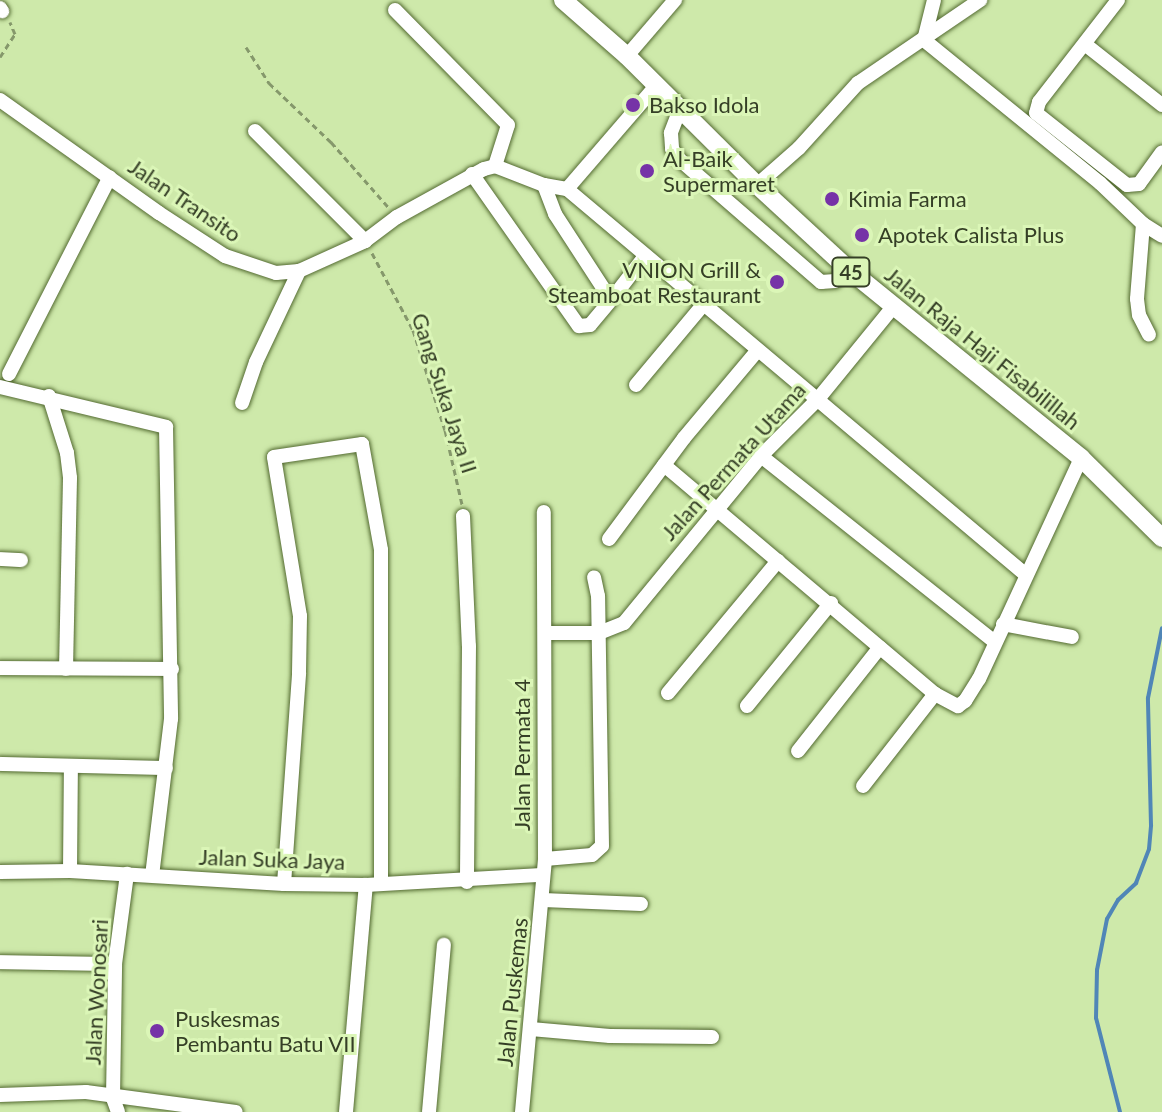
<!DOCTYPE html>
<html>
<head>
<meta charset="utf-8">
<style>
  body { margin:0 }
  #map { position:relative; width:1162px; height:1112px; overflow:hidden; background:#cee9aa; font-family:Lato,sans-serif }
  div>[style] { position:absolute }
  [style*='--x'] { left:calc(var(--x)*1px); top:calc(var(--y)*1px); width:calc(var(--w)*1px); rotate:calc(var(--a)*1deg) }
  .stream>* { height:4px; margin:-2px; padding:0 2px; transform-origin:2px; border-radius:2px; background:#5086b7 }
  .path>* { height:3px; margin-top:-1.5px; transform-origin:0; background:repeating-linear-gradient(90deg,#85986b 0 6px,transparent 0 10px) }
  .roads { filter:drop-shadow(0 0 2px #536a31) drop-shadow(0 0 2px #536a31) }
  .minor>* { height:14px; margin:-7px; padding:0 7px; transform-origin:7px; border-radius:7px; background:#fff }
  .major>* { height:18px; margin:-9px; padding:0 9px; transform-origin:9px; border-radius:9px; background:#fff }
  .dots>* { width:22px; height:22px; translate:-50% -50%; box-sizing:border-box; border:4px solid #dbf6b7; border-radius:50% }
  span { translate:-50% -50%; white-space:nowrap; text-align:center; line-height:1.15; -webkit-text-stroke:6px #dbf6b7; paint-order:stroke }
  .shield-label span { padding:2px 6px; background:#dbf6b7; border:2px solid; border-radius:6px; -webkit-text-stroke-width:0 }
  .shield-label { font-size:20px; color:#353f26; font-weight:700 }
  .poi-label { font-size:22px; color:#353f26 }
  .left { translate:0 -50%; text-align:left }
  .right { translate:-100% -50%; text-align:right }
  .street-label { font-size:22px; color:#353f26 }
</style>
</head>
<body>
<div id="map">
  <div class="stream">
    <div style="--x:1120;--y:1112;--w:97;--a:-104.3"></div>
    <div style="--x:1096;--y:1018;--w:48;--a:-88.8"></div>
    <div style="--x:1097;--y:970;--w:52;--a:-78.9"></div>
    <div style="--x:1107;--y:919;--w:22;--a:-60"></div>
    <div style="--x:1118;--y:900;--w:25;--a:-43"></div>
    <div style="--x:1136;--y:883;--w:36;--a:-69"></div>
    <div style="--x:1149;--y:849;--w:24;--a:-85"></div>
    <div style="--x:1151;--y:825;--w:127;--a:-91.4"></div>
    <div style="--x:1148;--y:698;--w:71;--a:-78.7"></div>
  </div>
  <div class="path">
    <div style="--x:246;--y:47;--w:43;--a:57.4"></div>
    <div style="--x:269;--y:83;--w:86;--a:43.6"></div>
    <div style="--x:331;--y:142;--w:88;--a:48.7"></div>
    <div style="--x:0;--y:57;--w:27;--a:-57"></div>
    <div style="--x:15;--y:34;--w:13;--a:-113"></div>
    <div style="--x:372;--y:253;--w:87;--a:62"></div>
    <div style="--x:413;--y:330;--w:105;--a:72.3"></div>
    <div style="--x:445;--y:430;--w:76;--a:77.1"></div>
  </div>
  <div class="roads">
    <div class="minor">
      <div style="--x:934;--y:0;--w:41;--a:104"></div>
      <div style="--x:924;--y:40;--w:227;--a:39.1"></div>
      <div style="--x:1100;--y:183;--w:59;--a:43.6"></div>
      <div style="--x:1143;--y:224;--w:22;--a:32"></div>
      <div style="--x:1118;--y:0;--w:129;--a:127.8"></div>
      <div style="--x:1039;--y:102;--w:11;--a:105"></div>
      <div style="--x:1036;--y:113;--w:116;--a:38.4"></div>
      <div style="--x:1127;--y:185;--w:12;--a:-5"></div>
      <div style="--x:1139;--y:184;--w:39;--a:-54"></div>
      <div style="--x:0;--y:8;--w:4;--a:56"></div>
      <div style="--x:395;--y:10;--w:161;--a:45.5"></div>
      <div style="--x:508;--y:125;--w:43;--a:107.6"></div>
      <div style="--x:1086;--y:45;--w:97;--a:38.3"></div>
      <div style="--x:627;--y:56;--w:74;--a:-49.4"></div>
      <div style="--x:0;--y:100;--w:195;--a:35.4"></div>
      <div style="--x:159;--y:213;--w:79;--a:33.1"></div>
      <div style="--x:225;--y:256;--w:54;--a:18.4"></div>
      <div style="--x:276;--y:273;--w:23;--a:-5"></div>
      <div style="--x:299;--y:271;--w:72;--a:-24.4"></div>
      <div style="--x:365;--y:241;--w:40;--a:-37"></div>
      <div style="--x:397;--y:217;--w:99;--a:-28.9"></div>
      <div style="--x:484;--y:169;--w:11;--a:-15"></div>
      <div style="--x:495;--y:166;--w:53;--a:21.2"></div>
      <div style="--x:544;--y:185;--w:23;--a:10"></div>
      <div style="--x:567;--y:189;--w:136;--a:-49.2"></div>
      <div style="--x:680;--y:109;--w:26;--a:111"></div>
      <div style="--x:671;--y:133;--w:16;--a:86"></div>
      <div style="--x:672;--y:149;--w:12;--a:55"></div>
      <div style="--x:679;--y:159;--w:188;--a:40.9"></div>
      <div style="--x:821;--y:282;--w:14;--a:-4"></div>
      <div style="--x:835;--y:281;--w:18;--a:-43"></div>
      <div style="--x:255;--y:131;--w:156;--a:45"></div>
      <div style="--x:472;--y:174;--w:186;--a:54.9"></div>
      <div style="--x:579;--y:326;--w:11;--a:-5"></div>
      <div style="--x:590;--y:325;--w:30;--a:-50"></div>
      <div style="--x:544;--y:185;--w:31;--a:69"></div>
      <div style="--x:555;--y:214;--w:88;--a:57"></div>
      <div style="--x:757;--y:185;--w:56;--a:-41.4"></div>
      <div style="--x:799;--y:148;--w:88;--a:-47.8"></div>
      <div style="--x:858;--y:83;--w:148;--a:-34.2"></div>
      <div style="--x:567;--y:189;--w:600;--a:40.06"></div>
      <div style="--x:1143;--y:224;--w:75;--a:94.6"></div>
      <div style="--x:1137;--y:299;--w:16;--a:83"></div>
      <div style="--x:1139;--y:315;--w:22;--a:63"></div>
      <div style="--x:615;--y:295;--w:49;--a:-52.4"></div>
      <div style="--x:9;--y:374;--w:221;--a:-62.9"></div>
      <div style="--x:636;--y:385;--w:104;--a:-50.1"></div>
      <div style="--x:0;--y:387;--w:171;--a:13.5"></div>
      <div style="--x:166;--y:427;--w:292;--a:89"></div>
      <div style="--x:171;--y:719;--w:157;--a:96.9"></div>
      <div style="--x:49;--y:396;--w:60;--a:72.5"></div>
      <div style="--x:67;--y:453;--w:25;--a:83"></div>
      <div style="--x:70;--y:478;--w:191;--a:91.2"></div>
      <div style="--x:242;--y:403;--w:43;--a:-71.1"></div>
      <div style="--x:256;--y:362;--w:101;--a:-64.7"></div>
      <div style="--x:761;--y:456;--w:299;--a:38.5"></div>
      <div style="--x:664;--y:465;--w:355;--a:40.2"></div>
      <div style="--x:935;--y:694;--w:26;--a:28"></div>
      <div style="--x:958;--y:706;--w:9;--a:-36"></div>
      <div style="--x:965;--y:701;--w:26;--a:-58"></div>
      <div style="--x:979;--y:679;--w:243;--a:-65.2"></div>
      <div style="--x:463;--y:516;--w:130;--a:87.4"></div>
      <div style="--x:469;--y:646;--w:236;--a:90.5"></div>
      <div style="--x:609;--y:539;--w:126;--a:-53.4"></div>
      <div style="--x:684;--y:438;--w:114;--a:-50"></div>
      <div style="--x:0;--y:559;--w:21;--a:3"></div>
      <div style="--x:1003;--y:624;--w:70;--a:10.7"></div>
      <div style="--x:545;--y:633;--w:54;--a:0"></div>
      <div style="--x:599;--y:633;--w:27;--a:-22"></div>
      <div style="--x:624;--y:623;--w:216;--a:-50.6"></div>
      <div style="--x:761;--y:456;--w:81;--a:-45"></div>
      <div style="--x:818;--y:399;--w:119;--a:-50.8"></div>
      <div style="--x:0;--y:668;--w:172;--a:0.3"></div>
      <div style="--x:668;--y:693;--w:172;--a:-50.2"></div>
      <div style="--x:747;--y:706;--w:133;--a:-50.8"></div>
      <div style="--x:798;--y:751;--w:132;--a:-51.7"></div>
      <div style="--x:0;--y:764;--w:166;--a:1.4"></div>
      <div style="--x:863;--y:786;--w:117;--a:-52"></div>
      <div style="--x:545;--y:859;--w:47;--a:-4.9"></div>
      <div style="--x:592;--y:855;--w:13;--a:-42"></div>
      <div style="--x:602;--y:846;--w:250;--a:-90.9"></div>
      <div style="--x:598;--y:596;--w:19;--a:-102"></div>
      <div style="--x:70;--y:871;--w:105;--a:-89.5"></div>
      <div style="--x:0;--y:872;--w:70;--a:-0.8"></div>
      <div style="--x:70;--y:871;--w:214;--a:3.5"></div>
      <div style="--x:284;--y:884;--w:82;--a:0.7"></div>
      <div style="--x:366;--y:885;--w:176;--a:-3.3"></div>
      <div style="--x:284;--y:884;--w:212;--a:-85.9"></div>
      <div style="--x:299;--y:673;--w:57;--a:-89"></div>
      <div style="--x:300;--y:616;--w:161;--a:-99.3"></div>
      <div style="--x:274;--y:457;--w:89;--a:-8.4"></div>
      <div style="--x:362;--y:444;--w:108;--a:79.8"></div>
      <div style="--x:381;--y:550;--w:334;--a:90"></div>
      <div style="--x:543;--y:900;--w:98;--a:2.3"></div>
      <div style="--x:0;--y:962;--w:115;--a:1"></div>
      <div style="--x:531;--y:1029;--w:79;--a:5.1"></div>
      <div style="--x:610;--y:1036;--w:102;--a:0.6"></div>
      <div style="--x:0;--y:1095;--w:86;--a:-2"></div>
      <div style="--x:86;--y:1092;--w:151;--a:7.6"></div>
      <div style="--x:118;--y:1112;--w:15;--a:-110"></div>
      <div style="--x:113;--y:1098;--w:134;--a:-89.1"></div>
      <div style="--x:115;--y:964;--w:91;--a:-82.4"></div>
      <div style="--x:346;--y:1112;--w:228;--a:-85"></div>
      <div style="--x:429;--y:1112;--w:168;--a:-84.9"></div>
      <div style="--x:522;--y:1112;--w:254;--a:-84.8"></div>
      <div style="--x:545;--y:859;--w:347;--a:-90.2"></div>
    </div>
    <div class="major">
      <div style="--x:563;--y:0;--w:85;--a:41.2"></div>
      <div style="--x:627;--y:56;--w:183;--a:44.8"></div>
      <div style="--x:757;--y:185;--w:124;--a:42.7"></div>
      <div style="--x:848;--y:269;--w:300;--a:39"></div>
      <div style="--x:1081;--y:458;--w:114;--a:44.6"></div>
    </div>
  </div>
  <div class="dots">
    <div style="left:633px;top:105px;background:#7633a7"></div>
    <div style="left:647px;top:171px;background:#7633a7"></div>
    <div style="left:832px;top:199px;background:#7633a7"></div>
    <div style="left:862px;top:235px;background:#7633a7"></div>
    <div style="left:777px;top:282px;background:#7633a7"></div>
    <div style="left:157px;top:1031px;background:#7633a7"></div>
  </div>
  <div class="shield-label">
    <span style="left:851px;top:272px">45</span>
  </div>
  <div class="poi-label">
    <span class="left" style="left:649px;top:105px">Bakso Idola</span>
    <span class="left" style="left:663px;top:171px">Al-Baik<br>Supermaret</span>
    <span class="left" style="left:848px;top:199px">Kimia Farma</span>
    <span class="left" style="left:878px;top:235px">Apotek Calista Plus</span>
    <span class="right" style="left:761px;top:282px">VNION Grill &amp;<br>Steamboat Restaurant</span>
    <span class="left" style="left:175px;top:1031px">Puskesmas<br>Pembantu Batu VII</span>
  </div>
  <div class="street-label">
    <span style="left:185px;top:200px;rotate:34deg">Jalan Transito</span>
    <span style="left:983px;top:348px;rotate:39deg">Jalan Raja Haji Fisabilillah</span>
    <span style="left:445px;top:393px;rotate:72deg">Gang Suka Jaya II</span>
    <span style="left:733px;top:461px;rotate:-48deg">Jalan Permata Utama</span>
    <span style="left:522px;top:755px;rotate:-90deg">Jalan Permata 4</span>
    <span style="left:272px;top:859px;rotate:2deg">Jalan Suka Jaya</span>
    <span style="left:96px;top:992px;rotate:-87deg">Jalan Wonosari</span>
    <span style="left:512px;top:992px;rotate:-84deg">Jalan Puskemas</span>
  </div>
</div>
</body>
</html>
